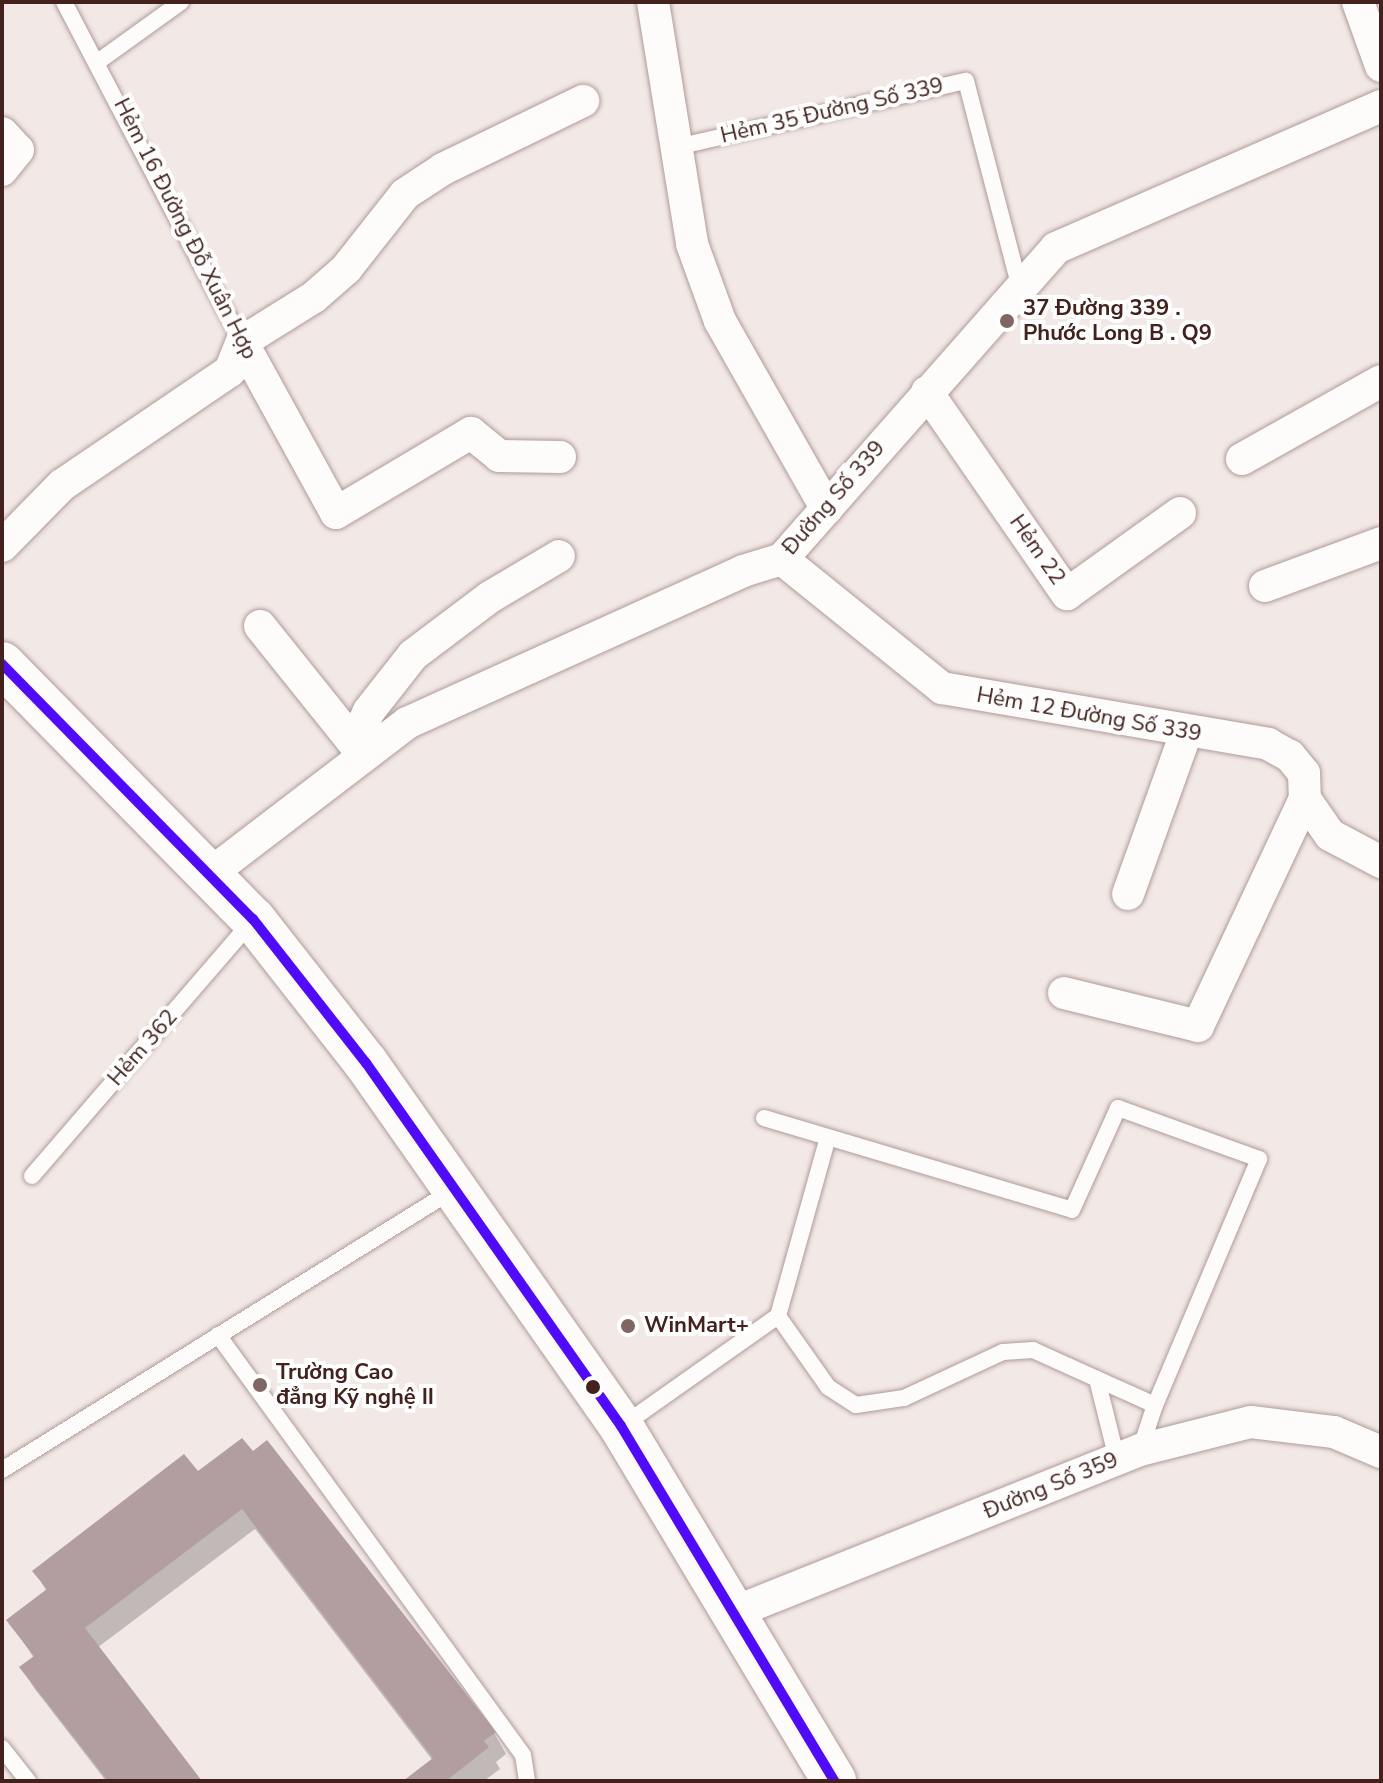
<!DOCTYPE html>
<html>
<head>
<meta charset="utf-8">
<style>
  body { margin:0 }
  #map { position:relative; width:1383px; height:1783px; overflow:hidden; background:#f2e8e6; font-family:"Nunito Sans",sans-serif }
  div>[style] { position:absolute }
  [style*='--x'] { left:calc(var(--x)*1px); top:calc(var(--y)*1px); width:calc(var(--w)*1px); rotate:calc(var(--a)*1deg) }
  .shadow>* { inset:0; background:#0003 }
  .building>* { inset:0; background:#b29ea1 }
  .roads { filter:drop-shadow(0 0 2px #af9b99) drop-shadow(0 0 2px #af9b99) }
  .lane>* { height:16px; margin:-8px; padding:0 8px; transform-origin:8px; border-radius:8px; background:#fdfcfb }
  .street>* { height:32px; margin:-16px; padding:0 16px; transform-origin:16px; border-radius:16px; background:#fdfcfb }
  .secondary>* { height:44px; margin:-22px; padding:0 22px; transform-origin:22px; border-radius:22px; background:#fdfcfb }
  .bus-1>* { height:10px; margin:-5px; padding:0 5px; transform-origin:5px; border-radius:5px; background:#4f0aff }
  .dots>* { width:22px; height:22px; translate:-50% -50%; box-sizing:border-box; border:4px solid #fff; border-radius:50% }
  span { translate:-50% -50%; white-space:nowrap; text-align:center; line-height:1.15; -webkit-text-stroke:8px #fff; paint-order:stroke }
  .street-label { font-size:22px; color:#44211d }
  .poi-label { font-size:22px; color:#44211d; font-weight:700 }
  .left { translate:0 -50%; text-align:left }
  .frame { position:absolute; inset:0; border:4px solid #44211d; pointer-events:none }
</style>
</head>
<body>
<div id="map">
  <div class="shadow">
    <div style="clip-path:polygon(267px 1443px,494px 1733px,506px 1754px,496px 1762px,500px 1769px,484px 1781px,406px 1781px,433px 1761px,255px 1529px,97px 1648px,200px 1781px,106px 1781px,34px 1688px,22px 1668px,34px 1658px,9px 1621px,47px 1592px,35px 1572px,197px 1474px,252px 1454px)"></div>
  </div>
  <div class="building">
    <div style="clip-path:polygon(242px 1438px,253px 1451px,267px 1440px,496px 1732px,484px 1741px,489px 1747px,446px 1781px,403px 1781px,433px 1758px,242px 1509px,85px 1628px,202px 1781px,108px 1781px,19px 1667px,34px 1656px,6px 1620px,47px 1589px,32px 1571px,184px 1454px,198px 1471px)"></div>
  </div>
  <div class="roads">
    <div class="lane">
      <div style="--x:64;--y:2;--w:384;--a:62.4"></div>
      <div style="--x:99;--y:61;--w:101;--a:-35.7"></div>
      <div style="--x:677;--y:147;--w:296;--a:-12.9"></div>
      <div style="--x:966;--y:81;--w:215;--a:75.4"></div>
      <div style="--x:764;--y:1118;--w:321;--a:16.6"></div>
      <div style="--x:1072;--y:1210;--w:112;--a:-65.7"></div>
      <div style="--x:1118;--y:1108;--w:150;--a:19.9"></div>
      <div style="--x:1259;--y:1159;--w:267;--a:112.9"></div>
      <div style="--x:32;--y:1176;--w:335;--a:-49.2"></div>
      <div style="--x:778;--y:1316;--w:87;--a:54.8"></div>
      <div style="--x:828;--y:1387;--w:33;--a:33"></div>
      <div style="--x:856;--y:1405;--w:49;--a:-8.3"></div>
      <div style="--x:904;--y:1398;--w:109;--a:-24.9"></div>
      <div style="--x:1003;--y:1352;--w:30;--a:-4"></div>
      <div style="--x:1033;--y:1350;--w:134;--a:24.3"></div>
      <div style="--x:1155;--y:1405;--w:47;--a:108.4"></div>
      <div style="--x:218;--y:1335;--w:519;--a:54.01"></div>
      <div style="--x:523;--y:1755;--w:26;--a:81"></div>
      <div style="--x:1097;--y:1379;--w:82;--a:76"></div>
      <div style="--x:622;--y:1426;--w:191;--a:-35.2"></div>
      <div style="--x:778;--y:1316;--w:183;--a:-74.4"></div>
      <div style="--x:2;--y:1470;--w:531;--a:-31.83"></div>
      <div style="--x:2;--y:1748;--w:42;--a:51.8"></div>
    </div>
    <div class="street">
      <div style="--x:653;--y:2;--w:245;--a:80.8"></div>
      <div style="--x:692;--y:244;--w:82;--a:70"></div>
      <div style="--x:720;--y:321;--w:216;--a:60.4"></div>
      <div style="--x:1358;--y:2;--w:68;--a:70.2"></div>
      <div style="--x:2;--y:133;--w:23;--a:47"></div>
      <div style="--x:18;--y:150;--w:26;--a:129"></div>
      <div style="--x:242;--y:342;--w:195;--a:61.2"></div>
      <div style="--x:336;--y:513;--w:157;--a:-30.7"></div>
      <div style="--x:471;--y:433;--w:36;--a:39"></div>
      <div style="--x:499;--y:456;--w:61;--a:0.9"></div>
      <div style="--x:242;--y:342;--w:85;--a:-32"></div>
      <div style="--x:314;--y:297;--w:43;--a:-41.2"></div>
      <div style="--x:346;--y:269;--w:95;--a:-51.8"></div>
      <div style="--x:405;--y:194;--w:45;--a:-33.3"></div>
      <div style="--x:443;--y:169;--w:156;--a:-25.9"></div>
      <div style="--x:927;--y:392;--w:246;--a:55.3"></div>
      <div style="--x:1067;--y:594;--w:139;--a:-35.6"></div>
      <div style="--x:1242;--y:459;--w:159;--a:-29.3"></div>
      <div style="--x:2;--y:546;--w:86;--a:-45.5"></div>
      <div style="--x:62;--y:485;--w:203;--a:-34.2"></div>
      <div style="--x:230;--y:371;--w:31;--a:-68"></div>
      <div style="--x:782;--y:559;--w:206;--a:38.9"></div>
      <div style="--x:942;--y:688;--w:331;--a:9.7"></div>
      <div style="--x:1268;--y:744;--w:25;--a:29"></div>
      <div style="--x:1290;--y:756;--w:22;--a:51"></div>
      <div style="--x:1304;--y:773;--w:26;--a:88"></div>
      <div style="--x:1305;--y:799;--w:44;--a:55.2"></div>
      <div style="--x:1330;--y:835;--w:58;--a:27.9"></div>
      <div style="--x:1265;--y:586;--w:124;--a:-20.3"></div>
      <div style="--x:260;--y:626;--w:166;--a:51.3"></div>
      <div style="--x:354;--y:743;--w:35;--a:-65"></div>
      <div style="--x:369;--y:711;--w:71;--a:-51.8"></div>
      <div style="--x:413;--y:655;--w:96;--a:-37"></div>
      <div style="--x:490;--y:597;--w:80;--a:-30.7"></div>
      <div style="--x:211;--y:873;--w:247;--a:-37.4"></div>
      <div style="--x:407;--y:723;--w:369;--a:-24.3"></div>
      <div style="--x:743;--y:571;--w:41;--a:-17.1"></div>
      <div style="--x:782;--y:559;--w:414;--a:-48.6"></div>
      <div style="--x:1056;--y:248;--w:355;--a:-23.6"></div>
      <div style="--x:1128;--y:894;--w:171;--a:-70.2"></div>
      <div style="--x:1064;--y:993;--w:138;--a:13.8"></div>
      <div style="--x:1198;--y:1026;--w:251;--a:-64.8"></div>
      <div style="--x:730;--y:1614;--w:442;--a:-21.8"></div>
      <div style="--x:1140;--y:1450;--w:114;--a:-14.2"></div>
      <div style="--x:1251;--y:1422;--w:84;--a:6.9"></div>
      <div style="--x:1334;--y:1432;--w:51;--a:23.1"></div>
    </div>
    <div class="secondary">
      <div style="--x:2;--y:664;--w:358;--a:45.5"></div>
      <div style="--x:253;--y:919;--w:183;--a:51.9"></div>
      <div style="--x:366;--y:1063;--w:444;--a:54.9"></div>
      <div style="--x:621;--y:1426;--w:414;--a:59"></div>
    </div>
  </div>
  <div class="bus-1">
    <div style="--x:2;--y:664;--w:358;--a:45.5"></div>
    <div style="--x:253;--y:919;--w:183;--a:51.9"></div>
    <div style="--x:366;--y:1063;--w:444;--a:54.9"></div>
    <div style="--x:621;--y:1426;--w:414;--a:59"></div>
  </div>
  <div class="dots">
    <div style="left:1007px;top:321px;background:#816763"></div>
    <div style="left:628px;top:1326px;background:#816763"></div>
    <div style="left:260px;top:1385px;background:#816763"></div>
    <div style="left:593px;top:1387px;background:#44211d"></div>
  </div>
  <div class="street-label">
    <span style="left:832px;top:111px;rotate:-13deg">Hẻm 35 Đường Số 339</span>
    <span style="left:185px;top:229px;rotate:63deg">Hẻm 16 Đường Đỗ Xuân Hợp</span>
    <span style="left:834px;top:498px;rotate:-49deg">Đường Số 339</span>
    <span style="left:1037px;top:550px;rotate:55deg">Hẻm 22</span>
    <span style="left:1089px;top:715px;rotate:10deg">Hẻm 12 Đường Số 339</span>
    <span style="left:143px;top:1048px;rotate:-49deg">Hẻm 362</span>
    <span style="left:1051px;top:1486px;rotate:-22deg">Đường Số 359</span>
  </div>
  <div class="poi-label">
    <span class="left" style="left:1023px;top:321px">37 Đường 339 .<br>Phước Long B . Q9</span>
    <span class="left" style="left:644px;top:1326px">WinMart+</span>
    <span class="left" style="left:276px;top:1385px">Trường Cao<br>đẳng Kỹ nghệ II</span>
  </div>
  <div class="frame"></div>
</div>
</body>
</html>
